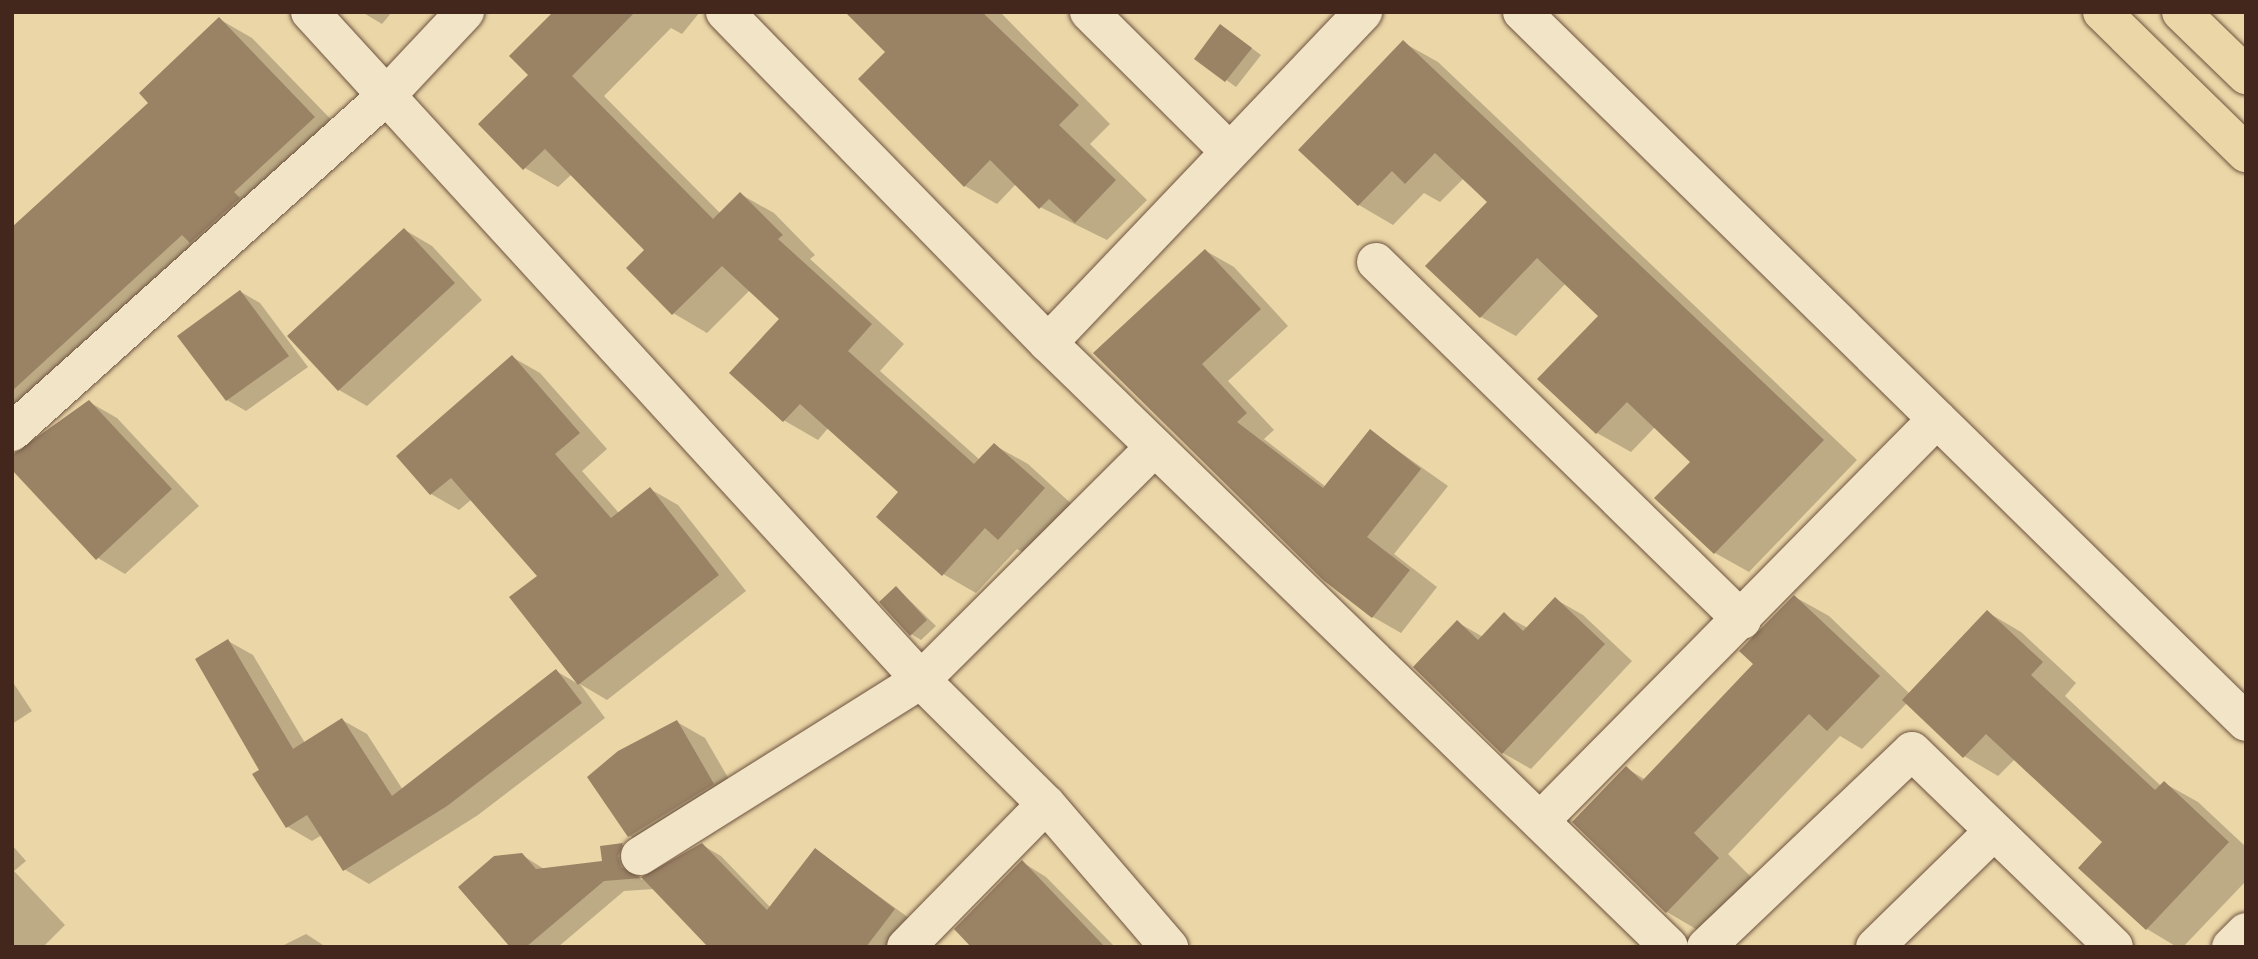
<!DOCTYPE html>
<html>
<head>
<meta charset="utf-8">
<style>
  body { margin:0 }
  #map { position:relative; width:2258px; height:959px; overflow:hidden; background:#ebd6a7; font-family:Vollkorn,serif }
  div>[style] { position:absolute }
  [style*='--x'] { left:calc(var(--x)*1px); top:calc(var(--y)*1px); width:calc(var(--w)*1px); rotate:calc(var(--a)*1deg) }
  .shadow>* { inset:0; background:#0003 }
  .building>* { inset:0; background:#9a8265 }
  .roads { filter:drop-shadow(0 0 2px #6d5340) drop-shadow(0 0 2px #6d5340) }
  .street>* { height:38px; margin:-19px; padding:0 19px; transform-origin:19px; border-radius:19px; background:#f2e4c6 }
  .highway>* { height:38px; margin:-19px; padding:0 19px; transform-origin:19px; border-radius:19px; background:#ebd6a7 }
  span { translate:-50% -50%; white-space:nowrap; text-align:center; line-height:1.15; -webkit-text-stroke:6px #f2e4c6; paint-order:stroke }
  .frame { position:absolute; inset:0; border:14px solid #43271d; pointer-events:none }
</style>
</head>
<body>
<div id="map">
  <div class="shadow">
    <div style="clip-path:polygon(362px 12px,392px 12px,382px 24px)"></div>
    <div style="clip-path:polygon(588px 12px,700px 12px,682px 34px,671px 28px,604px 96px,721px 214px,740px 194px,774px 213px,815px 255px,810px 259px,904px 344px,880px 371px,980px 460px,994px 445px,1028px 464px,1077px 509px,1032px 557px,1017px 549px,976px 593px,943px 574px,901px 492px,829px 427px,818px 440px,785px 421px,732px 373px,782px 319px,750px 290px,707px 333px,673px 313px,647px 250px,572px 174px,558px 187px,525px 168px)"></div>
    <div style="clip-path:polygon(848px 12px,1000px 12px,1110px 124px,1090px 144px,1147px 200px,1107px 240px,1040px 207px,1016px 184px,997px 204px,965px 186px,887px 52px)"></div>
    <div style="clip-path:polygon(219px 19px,252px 38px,347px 136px,12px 439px,12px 229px,150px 103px)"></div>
    <div style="clip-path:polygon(1230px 32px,1261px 55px,1236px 87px,1196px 58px)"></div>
    <div style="clip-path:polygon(1404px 43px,1438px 62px,1857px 460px,1749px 572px,1715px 553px,1692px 462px,1655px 427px,1631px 452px,1597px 433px,1600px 316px,1566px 283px,1516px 336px,1481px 317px,1428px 266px,1489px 202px,1464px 178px,1440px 202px,1424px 193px,1393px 225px,1359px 205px)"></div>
    <div style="clip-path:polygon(405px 230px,432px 246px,482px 300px,367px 406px,339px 390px)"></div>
    <div style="clip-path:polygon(1206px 251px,1234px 267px,1288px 326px,1228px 381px,1274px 430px,1264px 439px,1326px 487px,1370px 431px,1448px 486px,1394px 554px,1437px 587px,1401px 633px,1373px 617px,1096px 353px)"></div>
    <div style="clip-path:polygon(241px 292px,260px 303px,308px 367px,246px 411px,227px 400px)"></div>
    <div style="clip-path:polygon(512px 357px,540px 373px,607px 449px,582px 471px,619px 513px,650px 489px,678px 505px,746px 591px,607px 700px,580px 684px,605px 718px,478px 815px,369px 884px,344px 869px,322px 835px,312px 841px,288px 827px,262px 771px,228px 641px,253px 655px,305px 743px,342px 720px,367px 734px,403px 790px,556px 671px,580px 685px,512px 597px,539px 576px,472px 499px,459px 510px,431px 494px,398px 456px)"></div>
    <div style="clip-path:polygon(89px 402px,117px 418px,199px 506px,125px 574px,98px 558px)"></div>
    <div style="clip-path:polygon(897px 588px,936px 626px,921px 640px,911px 634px)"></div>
    <div style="clip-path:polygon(1795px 597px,1829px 616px,1910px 694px,1987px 612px,2021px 632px,2076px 683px,2065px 696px,2161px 786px,2164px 783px,2198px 802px,2246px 847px,2246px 881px,2183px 947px,2177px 947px,2147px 929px,2104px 842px,2015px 759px,1998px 776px,1964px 756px,1907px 703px,1862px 749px,1840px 736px,1728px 854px,1752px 878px,1701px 932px,1667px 912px,1626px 768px,1646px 780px,1756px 664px)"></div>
    <div style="clip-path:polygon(1555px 599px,1583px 615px,1632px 661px,1531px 769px,1503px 753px,1457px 622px,1483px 637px,1504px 615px,1528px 628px)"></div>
    <div style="clip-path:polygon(12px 681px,32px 711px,12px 724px)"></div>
    <div style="clip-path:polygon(677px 722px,705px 738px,741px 800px,658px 852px,630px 836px,590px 777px)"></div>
    <div style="clip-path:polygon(12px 845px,26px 861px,14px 871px,65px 925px,43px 947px,12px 947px)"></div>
    <div style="clip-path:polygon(623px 845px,641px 856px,637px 868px,641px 880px,702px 845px,721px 856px,771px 908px,816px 850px,913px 921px,893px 947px,710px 947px,654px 889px,624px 891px,558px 947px,512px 947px,522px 855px,544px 869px,604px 862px,602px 847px)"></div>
    <div style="clip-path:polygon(1022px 862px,1046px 877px,1115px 947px,973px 947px)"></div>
    <div style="clip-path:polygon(306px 934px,326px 947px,280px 947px)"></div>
  </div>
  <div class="building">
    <div style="clip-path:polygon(553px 12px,635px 12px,572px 76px,713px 219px,740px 192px,783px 235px,778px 239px,872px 324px,848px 351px,974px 464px,994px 443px,1045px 488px,998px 540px,985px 528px,942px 576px,876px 517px,898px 492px,800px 404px,783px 422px,729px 373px,779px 319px,722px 266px,672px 315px,626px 268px,644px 250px,545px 149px,523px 170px,478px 124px,528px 75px,509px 56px)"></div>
    <div style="clip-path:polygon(845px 12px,982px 12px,1079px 105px,1059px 125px,1116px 180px,1075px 223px,1049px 199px,1039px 209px,990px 160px,964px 187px,858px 79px,885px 52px)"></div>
    <div style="clip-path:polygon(219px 17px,315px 117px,234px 192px,240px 198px,190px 243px,182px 235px,12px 391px,12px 227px,148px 103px,139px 93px)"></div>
    <div style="clip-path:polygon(1220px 24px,1252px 48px,1225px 82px,1194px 59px)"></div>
    <div style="clip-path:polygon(1403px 40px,1824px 440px,1714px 554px,1654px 498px,1690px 462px,1627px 402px,1596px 434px,1537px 379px,1598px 316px,1537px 258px,1480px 318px,1425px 266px,1487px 202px,1435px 153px,1405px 184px,1392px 171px,1358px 206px,1298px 150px)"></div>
    <div style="clip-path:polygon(404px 228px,455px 283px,338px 391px,287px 336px)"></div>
    <div style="clip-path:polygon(1205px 249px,1261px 309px,1202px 364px,1247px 413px,1237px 422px,1323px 488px,1370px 429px,1421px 469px,1367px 537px,1410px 570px,1372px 618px,1323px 580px,1093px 353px)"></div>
    <div style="clip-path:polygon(240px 290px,289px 356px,226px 401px,177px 336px)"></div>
    <div style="clip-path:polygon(512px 355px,580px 433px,555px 454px,611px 518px,650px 487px,719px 575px,578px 685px,509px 597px,537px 576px,451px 478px,430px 495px,396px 456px)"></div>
    <div style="clip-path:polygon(89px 400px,172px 489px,96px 560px,12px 470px,12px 455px)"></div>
    <div style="clip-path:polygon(896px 586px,927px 620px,910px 636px,879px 602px)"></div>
    <div style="clip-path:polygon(1794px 595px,1880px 676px,1827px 731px,1809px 714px,1694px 833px,1719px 858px,1666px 913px,1572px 822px,1626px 766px,1642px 781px,1753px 664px,1739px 651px)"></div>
    <div style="clip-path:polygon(1555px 597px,1605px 644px,1502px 754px,1413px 667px,1457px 620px,1478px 640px,1504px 612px,1523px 631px)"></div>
    <div style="clip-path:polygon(1987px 610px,2043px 662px,2031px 675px,2155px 790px,2164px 781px,2229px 842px,2146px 930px,2078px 868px,2102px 842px,1986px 734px,1963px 758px,1902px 700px)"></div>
    <div style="clip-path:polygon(228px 639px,293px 749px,342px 718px,392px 796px,556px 669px,582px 703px,447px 806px,343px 871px,307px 815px,286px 828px,252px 774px,259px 770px,195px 659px)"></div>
    <div style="clip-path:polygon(677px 720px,714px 784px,628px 837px,587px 777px,618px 751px)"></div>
    <div style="clip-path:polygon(623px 843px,618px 856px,621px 867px,640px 878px,702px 843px,767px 910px,815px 848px,895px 909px,866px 947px,708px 947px,642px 878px,604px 881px,526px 947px,510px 947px,458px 887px,494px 856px,522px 853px,536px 869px,602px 861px,600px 846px)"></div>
    <div style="clip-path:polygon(1022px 860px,1105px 947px,971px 947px,954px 929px)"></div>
  </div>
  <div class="roads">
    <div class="street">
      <div style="--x:310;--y:12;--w:905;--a:47.55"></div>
      <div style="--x:921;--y:680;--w:176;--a:44.8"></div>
      <div style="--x:1046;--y:804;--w:189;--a:49.3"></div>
      <div style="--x:725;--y:12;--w:462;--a:45.7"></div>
      <div style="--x:1048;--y:343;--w:866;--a:44.2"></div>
      <div style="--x:1089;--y:12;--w:197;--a:44.8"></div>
      <div style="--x:1522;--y:12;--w:1014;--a:44.44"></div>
      <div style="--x:1376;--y:262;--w:512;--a:44.37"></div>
      <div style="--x:1048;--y:343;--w:457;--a:-46.4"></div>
      <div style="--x:12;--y:432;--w:504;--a:-41.94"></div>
      <div style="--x:387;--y:95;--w:114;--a:-46.8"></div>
      <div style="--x:1540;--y:821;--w:565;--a:-45.36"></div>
      <div style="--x:640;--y:856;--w:332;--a:-32.1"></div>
      <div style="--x:921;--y:680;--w:330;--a:-44.9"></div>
      <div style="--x:906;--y:947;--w:200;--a:-45.6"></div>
      <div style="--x:1706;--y:947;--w:284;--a:-43.6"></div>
      <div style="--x:1912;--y:751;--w:281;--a:44.1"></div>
      <div style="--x:1875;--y:947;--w:166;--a:-44.3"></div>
      <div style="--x:2231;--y:947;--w:21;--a:-45"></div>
    </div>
    <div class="highway">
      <div style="--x:2102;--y:12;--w:202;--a:44.4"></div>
      <div style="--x:2181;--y:12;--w:91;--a:44.1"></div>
    </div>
  </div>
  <div class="frame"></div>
</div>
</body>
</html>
